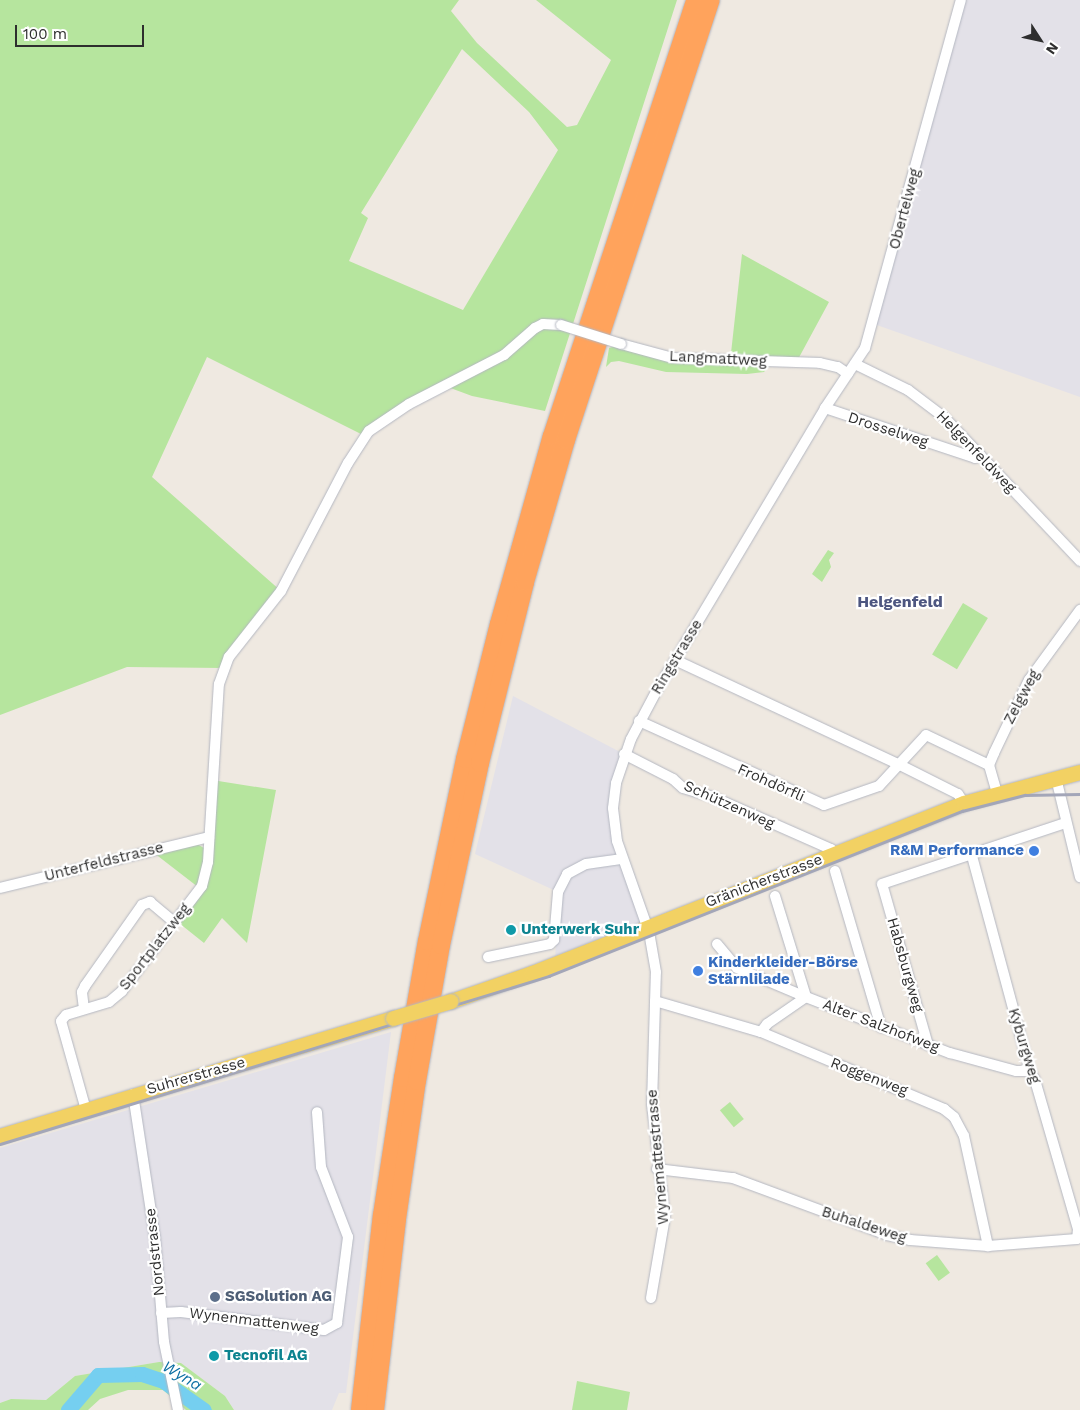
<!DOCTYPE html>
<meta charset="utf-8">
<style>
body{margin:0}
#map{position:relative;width:1080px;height:1410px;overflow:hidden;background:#efe9e1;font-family:"Work Sans",sans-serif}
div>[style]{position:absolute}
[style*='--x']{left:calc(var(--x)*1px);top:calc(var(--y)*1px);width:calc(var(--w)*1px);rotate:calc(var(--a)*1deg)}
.industrial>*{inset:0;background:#e3e1e8}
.green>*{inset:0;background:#b6e59e;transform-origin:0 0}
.river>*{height:15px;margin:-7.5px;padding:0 7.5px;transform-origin:7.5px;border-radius:7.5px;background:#75cff0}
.roads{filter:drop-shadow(0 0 1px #b4b7c1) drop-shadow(0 0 1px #b4b7c1)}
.street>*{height:10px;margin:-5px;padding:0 5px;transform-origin:5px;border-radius:5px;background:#fff}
.primary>*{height:15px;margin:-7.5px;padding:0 7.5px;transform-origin:7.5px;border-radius:7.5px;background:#f2d163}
.highway>*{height:18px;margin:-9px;padding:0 9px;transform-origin:9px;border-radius:9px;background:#ffa35c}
.rail>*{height:2.5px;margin:-1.25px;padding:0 1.25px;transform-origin:1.25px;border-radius:1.25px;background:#a3a6b8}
.bridges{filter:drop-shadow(0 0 1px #b4b7c1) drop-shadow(0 0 1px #b4b7c1)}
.street-bridge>*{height:10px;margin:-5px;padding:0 5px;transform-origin:5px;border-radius:5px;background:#fff}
.primary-bridge>*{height:15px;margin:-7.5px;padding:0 7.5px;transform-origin:7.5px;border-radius:7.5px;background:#f2d163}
.dots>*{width:14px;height:14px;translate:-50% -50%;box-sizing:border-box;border:2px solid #fff;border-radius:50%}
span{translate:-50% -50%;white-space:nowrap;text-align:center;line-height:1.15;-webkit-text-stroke:4.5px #fff;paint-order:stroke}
.street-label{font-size:15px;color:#2e2e2e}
.shop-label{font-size:15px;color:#366cbe;font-weight:700}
.right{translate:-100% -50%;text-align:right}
.left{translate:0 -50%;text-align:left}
.culture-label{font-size:15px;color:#0d838f;font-weight:700}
.service-label{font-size:15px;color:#4e5e75;font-weight:700}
.neighbourhood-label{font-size:16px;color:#4d5680;font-weight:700}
.water-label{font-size:16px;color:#0d6fa3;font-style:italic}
.north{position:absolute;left:1015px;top:15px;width:50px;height:50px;-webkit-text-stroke:4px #fff;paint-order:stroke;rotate:125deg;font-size:14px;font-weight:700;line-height:20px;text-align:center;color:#2e2e2e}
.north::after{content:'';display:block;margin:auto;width:18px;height:22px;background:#2e2e2e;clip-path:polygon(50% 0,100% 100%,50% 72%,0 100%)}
.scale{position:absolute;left:15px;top:25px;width:129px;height:22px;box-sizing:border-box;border:2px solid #2e2e2e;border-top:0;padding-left:6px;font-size:15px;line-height:18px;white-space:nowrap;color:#2e2e2e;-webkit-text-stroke:4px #fff;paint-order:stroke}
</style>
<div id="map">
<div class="industrial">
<i style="clip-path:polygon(961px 0,1080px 0,1080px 397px,874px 324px)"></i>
<i style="clip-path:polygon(513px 696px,624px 754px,613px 821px,647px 925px,555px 964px,558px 892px,475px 854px)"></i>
<i style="clip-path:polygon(391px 1032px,346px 1393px,339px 1393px,332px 1410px,234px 1410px,225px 1396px,181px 1363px,159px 1362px,75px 1376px,46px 1400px,11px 1399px,0 1403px,0 1148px)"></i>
</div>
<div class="green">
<i style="clip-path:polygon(evenodd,0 0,459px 0,451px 11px,477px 43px,567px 127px,577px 125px,611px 60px,536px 0,677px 0,545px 411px,472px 396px,445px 386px,365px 436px,207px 357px,152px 477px,281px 591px,223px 668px,127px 667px,0 715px,0 0,462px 49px,529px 112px,558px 150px,463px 310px,349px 261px,368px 218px,361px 213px,462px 49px)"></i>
<i style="clip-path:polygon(742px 254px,829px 302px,796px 363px,771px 363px,764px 372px,747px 374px,666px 372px,619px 361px,611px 362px,606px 367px,609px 348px,621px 344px,649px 353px,730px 362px)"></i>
<i style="clip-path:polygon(828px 550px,834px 553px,829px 560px,831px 567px,822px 582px,812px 574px)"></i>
<i style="left:963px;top:603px;width:29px;height:60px;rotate:31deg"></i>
<i style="clip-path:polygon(212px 780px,276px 790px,247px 943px,222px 918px,204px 943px,179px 923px,202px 891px)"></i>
<i style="clip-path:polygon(197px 844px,204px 848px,205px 855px,198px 887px,154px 853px)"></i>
<i style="left:730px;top:1102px;width:22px;height:13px;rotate:51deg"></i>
<i style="left:937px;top:1255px;width:22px;height:14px;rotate:54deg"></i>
<i style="clip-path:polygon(159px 1362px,181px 1363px,225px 1396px,234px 1410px,186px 1410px,163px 1390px,128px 1390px,100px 1399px,88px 1410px,0 1410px,0 1403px,11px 1399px,46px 1400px,75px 1376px)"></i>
<i style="clip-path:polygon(577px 1381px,630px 1392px,627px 1410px,572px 1410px)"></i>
</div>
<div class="river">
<i style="--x:68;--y:1410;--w:46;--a:-49.4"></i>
<i style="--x:98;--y:1375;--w:44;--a:-1.3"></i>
<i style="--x:142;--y:1374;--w:22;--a:18"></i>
<i style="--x:163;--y:1381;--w:50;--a:35.3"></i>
</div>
<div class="roads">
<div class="street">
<i style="--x:621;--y:344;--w:54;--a:15.1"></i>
<i style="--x:673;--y:358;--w:147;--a:1.9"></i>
<i style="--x:820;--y:363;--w:18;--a:13"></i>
<i style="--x:838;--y:367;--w:12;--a:35"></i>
<i style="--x:855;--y:364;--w:59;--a:26.1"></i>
<i style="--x:908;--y:390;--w:46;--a:37.1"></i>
<i style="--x:945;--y:418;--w:197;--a:46.6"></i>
<i style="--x:825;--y:408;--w:158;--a:18.4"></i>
<i style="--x:975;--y:458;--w:6;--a:-31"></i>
<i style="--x:675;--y:660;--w:248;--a:25"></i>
<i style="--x:900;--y:765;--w:65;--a:26.6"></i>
<i style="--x:958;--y:794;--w:11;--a:56"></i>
<i style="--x:639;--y:721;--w:203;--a:24.4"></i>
<i style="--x:824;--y:805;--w:58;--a:-19.1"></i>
<i style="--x:879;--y:786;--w:69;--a:-47.3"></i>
<i style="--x:926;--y:735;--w:70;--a:25.5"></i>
<i style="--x:624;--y:754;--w:55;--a:27"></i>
<i style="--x:673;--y:779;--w:13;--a:42"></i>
<i style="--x:683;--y:788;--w:31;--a:17"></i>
<i style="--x:713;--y:797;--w:129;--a:23.8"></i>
<i style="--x:831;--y:849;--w:6;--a:59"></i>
<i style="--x:1056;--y:778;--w:102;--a:76.4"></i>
<i style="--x:997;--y:793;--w:29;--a:-106"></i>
<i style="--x:989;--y:765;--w:13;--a:-67"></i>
<i style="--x:994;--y:753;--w:81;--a:-64.4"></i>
<i style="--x:1029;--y:680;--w:87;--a:-53.9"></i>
<i style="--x:835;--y:871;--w:163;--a:73.6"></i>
<i style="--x:0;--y:888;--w:215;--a:-13.7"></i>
<i style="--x:775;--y:896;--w:106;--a:72.9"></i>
<i style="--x:717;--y:944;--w:31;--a:50"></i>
<i style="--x:737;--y:968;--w:75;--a:22.8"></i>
<i style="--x:806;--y:997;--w:155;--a:21.3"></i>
<i style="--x:950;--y:1053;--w:68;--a:15.3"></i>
<i style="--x:1016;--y:1071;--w:14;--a:0"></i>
<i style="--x:488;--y:957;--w:63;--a:-11.8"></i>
<i style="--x:550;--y:944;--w:6;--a:-45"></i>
<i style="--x:554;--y:940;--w:48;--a:-85.2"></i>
<i style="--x:558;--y:892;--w:20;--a:-63"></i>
<i style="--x:567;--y:874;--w:21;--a:-28"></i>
<i style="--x:586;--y:864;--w:35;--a:-8"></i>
<i style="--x:655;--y:1001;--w:110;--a:16.3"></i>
<i style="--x:761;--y:1032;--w:199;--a:22.8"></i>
<i style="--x:944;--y:1109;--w:13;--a:39"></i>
<i style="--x:954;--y:1117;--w:21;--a:62"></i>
<i style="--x:964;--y:1136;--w:113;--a:77.7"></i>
<i style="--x:84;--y:1009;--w:17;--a:-97"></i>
<i style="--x:82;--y:992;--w:7;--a:-63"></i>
<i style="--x:85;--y:986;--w:99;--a:-54.9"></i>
<i style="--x:142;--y:905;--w:9;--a:-21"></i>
<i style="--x:150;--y:902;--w:31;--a:40"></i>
<i style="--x:761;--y:1032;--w:10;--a:-53"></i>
<i style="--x:767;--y:1024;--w:47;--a:-34.7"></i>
<i style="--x:928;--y:1045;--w:167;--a:-105.9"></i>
<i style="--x:882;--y:884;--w:193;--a:-18.4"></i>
<i style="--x:133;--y:1094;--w:145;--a:81.3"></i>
<i style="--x:155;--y:1237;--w:105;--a:85.1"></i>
<i style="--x:164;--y:1342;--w:69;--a:78.4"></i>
<i style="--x:86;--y:1110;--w:92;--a:-105.7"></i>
<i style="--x:61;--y:1021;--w:8;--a:-50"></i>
<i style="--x:66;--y:1015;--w:45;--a:-16.8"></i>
<i style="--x:109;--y:1002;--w:17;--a:-40"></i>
<i style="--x:122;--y:991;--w:132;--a:-52.7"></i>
<i style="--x:202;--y:886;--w:25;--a:-76"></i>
<i style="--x:208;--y:862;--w:178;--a:-86.5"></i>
<i style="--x:219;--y:684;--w:29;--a:-70"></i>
<i style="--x:229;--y:657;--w:84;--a:-51.8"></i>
<i style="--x:281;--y:591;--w:144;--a:-62.4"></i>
<i style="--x:348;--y:463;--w:38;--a:-57"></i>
<i style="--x:369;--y:431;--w:48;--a:-34"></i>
<i style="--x:409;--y:404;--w:107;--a:-27.3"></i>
<i style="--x:504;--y:355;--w:41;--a:-41.1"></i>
<i style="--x:535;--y:328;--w:9;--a:-27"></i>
<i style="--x:543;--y:324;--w:18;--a:3"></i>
<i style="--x:657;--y:1169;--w:77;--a:6.8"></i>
<i style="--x:733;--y:1178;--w:164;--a:20.3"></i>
<i style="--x:887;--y:1235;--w:24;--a:12"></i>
<i style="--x:910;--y:1240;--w:78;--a:4.4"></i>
<i style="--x:988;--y:1246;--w:89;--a:-4.5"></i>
<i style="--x:1077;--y:1239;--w:10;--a:-84"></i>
<i style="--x:1078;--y:1229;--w:155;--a:-106.1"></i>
<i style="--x:1035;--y:1080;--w:10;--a:-119"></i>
<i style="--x:1030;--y:1071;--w:226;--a:-105.1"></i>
<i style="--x:651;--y:1298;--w:82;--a:-80.2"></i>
<i style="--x:665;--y:1217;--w:114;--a:-96.6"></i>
<i style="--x:652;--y:1104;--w:132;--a:-88.3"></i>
<i style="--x:656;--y:972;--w:41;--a:-99.9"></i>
<i style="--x:649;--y:932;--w:96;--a:-109.4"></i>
<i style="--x:617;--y:841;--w:33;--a:-97"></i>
<i style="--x:613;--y:808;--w:25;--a:-83"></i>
<i style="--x:616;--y:783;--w:46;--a:-71.2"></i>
<i style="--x:631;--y:739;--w:53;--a:-62"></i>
<i style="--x:656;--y:692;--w:330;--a:-59.2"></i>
<i style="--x:825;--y:408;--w:72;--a:-56.3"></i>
<i style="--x:865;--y:348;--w:361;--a:-74.6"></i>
<i style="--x:161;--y:1313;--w:20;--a:-3"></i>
<i style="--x:181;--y:1312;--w:144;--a:7.2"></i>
<i style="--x:324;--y:1330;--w:15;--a:-28"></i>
<i style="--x:337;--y:1323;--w:87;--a:-82.7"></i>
<i style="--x:348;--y:1237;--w:75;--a:-111.1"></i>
<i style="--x:321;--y:1167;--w:55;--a:-94.2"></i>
</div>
<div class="primary">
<i style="--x:451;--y:1001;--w:86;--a:-19.1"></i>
<i style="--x:532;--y:973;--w:464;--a:-21.5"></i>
<i style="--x:964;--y:803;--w:120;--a:-15"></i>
<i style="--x:0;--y:1136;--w:410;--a:-16.7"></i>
</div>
<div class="highway">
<i style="--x:360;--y:1410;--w:196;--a:-83.6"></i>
<i style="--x:382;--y:1215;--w:139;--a:-81.3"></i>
<i style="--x:403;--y:1078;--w:139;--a:-80.1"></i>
<i style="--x:427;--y:941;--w:186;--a:-78.2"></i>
<i style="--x:465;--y:759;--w:139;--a:-75.9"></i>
<i style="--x:499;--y:624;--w:195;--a:-74.3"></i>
<i style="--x:552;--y:436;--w:459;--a:-71.8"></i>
<i style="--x:375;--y:1410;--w:192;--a:-83.4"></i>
<i style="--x:397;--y:1219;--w:139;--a:-81.8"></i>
<i style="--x:417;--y:1081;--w:138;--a:-80"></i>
<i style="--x:441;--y:945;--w:186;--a:-77.9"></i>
<i style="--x:480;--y:763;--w:187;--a:-76"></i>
<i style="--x:525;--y:582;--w:148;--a:-73.9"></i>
<i style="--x:566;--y:440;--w:463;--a:-71.8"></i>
</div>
</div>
<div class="rail">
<i style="--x:0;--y:1144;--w:574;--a:-17.01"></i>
<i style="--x:549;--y:976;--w:445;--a:-21.8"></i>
<i style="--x:962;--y:811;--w:65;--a:-14.3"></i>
<i style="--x:1025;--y:795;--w:55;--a:-1"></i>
</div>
<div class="bridges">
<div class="street-bridge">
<i style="--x:561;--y:325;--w:63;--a:17.6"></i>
</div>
<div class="primary-bridge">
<i style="--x:393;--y:1018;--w:60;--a:-16.3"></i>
</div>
</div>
<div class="dots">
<i style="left:1034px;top:851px;background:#3f7fe0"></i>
<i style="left:511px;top:930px;background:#0f9aa8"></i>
<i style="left:698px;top:971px;background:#3f7fe0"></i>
<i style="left:215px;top:1297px;background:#5c6f8a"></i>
<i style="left:214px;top:1356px;background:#0f9aa8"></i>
</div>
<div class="street-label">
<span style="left:905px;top:209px;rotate:-75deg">Obertelweg</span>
<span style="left:718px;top:359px;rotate:3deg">Langmattweg</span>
<span style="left:888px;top:430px;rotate:18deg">Drosselweg</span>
<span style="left:976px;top:452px;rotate:46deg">Helgenfeldweg</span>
<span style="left:677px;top:657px;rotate:-59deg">Ringstrasse</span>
<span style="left:1022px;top:697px;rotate:-62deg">Zelgweg</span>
<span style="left:771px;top:783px;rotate:24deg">Frohdörfli</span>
<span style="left:729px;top:805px;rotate:24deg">Schützenweg</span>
<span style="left:104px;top:862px;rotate:-14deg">Unterfeldstrasse</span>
<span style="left:764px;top:881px;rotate:-21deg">Gränicherstrasse</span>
<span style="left:155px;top:947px;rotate:-52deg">Sportplatzweg</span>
<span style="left:905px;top:965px;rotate:74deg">Habsburgweg</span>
<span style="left:881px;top:1026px;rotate:21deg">Alter Salzhofweg</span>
<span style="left:1024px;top:1046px;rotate:73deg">Kyburgweg</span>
<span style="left:196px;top:1076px;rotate:-16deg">Suhrerstrasse</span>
<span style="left:869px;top:1077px;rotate:21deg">Roggenweg</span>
<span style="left:658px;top:1157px;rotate:-95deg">Wynemattestrasse</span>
<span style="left:864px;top:1225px;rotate:18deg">Buhaldeweg</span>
<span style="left:155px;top:1252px;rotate:-96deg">Nordstrasse</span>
<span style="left:254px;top:1321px;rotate:7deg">Wynenmattenweg</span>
</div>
<div class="shop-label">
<span class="right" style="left:1024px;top:851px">R&amp;M Performance</span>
<span class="left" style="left:708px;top:971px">Kinderkleider-Börse<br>Stärnlilade</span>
</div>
<div class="culture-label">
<span class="left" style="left:521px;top:930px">Unterwerk Suhr</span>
<span class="left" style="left:224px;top:1356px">Tecnofil AG</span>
</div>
<div class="service-label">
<span class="left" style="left:225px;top:1297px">SGSolution AG</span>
</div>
<div class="neighbourhood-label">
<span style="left:900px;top:602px">Helgenfeld</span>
</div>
<div class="water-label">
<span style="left:182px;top:1376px;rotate:31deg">Wyna</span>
</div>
<div class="north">N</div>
<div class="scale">100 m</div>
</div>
